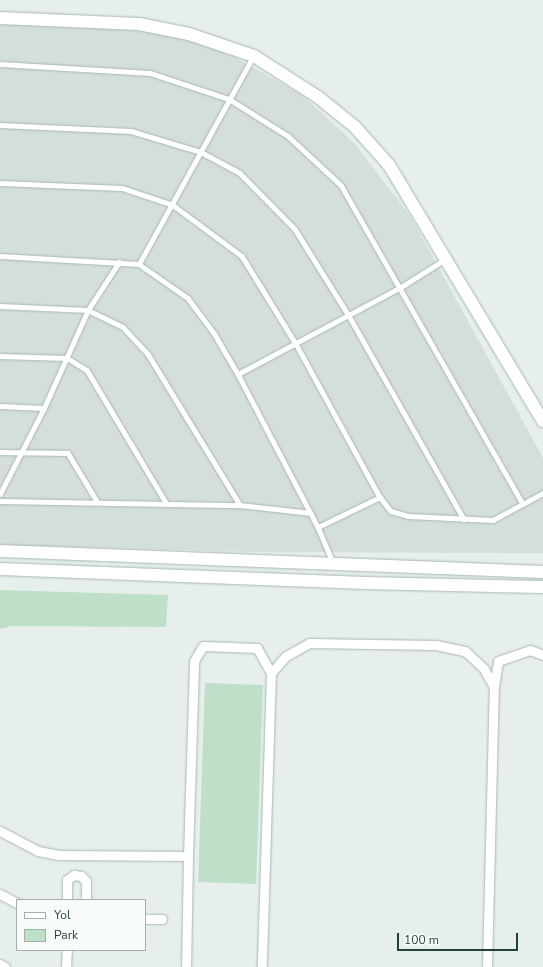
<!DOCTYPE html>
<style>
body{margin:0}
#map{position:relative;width:543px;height:967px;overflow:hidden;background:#e6efeb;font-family:"Nunito Sans",sans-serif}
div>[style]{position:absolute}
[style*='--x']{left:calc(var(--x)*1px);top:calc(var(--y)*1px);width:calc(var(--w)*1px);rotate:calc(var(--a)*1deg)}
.built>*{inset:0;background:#d4dfda}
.green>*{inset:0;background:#bfe0c8;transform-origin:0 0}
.roads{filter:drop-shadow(0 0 1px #a8b8b2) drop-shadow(0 0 1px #a8b8b2)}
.lane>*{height:4.5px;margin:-2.25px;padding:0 2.25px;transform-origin:2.25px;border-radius:2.25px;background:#fff}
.street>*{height:9px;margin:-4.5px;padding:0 4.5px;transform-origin:4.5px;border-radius:4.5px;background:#fff}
.secondary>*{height:12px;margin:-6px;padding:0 6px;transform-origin:6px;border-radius:6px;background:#fff}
span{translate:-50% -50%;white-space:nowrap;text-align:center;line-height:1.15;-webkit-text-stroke:4px #f7fbf9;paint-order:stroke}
.legend{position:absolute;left:16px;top:899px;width:130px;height:52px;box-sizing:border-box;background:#f7fbf9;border:1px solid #a3b1ad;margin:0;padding:5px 7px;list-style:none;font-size:12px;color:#24423a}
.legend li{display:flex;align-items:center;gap:8px;height:20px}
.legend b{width:20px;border:1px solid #a3b1ad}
.scale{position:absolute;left:397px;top:933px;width:121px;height:18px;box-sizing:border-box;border:2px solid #24423a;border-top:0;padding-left:5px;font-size:12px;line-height:14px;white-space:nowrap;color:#24423a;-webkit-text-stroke:3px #f7fbf9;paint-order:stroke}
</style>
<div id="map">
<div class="built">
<i style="clip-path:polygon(0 22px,108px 28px,174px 35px,220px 49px,302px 95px,354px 143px,411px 217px,543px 458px,543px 553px,260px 552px,0 545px)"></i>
</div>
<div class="green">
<i style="clip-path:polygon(0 590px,168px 595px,166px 627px,11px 626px,0 629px)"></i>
<i style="left:205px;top:683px;width:58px;height:199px;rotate:2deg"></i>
</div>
<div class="roads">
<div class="lane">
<i style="--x:0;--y:64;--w:150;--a:3.4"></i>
<i style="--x:150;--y:73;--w:83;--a:18.2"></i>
<i style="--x:229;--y:99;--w:70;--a:32.1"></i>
<i style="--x:288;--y:136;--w:72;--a:42.8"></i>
<i style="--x:341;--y:185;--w:365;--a:60.3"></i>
<i style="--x:0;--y:125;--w:131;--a:2.6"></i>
<i style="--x:131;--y:131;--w:73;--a:16.7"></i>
<i style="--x:201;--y:152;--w:44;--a:28.3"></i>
<i style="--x:240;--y:173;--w:78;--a:45.5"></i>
<i style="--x:295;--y:229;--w:100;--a:58.1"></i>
<i style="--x:348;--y:314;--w:236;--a:60.5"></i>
<i style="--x:0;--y:183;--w:122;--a:2.3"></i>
<i style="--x:122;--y:188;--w:54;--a:18.4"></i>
<i style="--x:173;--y:205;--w:86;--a:36.5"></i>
<i style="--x:242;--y:256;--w:101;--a:58.4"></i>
<i style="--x:295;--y:342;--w:177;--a:61.3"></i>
<i style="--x:0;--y:256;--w:139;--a:3.3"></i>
<i style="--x:139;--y:264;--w:60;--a:34.8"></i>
<i style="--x:188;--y:298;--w:44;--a:53.4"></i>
<i style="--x:214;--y:333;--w:48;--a:59.7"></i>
<i style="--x:238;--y:374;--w:173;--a:62.4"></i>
<i style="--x:318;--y:527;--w:39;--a:67"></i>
<i style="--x:139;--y:264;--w:236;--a:-61.2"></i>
<i style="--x:0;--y:306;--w:88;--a:2.6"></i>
<i style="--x:88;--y:310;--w:39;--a:26"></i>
<i style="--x:123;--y:327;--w:37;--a:47"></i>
<i style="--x:148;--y:354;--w:177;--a:58.6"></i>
<i style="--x:0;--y:356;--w:67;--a:1.7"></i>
<i style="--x:67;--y:358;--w:23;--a:31"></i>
<i style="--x:87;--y:370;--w:156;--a:59.2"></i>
<i style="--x:238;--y:374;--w:185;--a:-28.1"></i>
<i style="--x:401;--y:287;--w:51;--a:-32.1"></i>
<i style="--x:0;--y:406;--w:44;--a:2.6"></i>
<i style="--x:0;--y:452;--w:68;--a:0.8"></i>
<i style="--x:68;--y:453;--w:56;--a:58.9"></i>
<i style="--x:0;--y:494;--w:97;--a:-62.9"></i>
<i style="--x:44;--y:408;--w:107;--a:-65.8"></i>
<i style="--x:88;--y:310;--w:57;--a:-57.1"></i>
<i style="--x:0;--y:501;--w:240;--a:1"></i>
<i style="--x:240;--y:505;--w:71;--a:6.4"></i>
<i style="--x:318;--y:527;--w:69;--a:-25.8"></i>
<i style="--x:380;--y:497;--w:18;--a:52"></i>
<i style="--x:391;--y:511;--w:18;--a:16"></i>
<i style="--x:408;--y:516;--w:85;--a:2.7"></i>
<i style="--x:493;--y:520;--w:57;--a:-28.4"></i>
</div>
<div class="street">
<i style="--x:271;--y:673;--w:23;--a:-49"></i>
<i style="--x:286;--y:656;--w:26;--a:-29"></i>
<i style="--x:309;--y:643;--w:127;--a:0.9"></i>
<i style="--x:436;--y:645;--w:30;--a:12"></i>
<i style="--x:465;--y:651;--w:26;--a:43"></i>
<i style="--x:484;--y:669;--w:21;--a:61"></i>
<i style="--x:0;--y:831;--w:43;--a:27.8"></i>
<i style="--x:38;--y:851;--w:21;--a:11"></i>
<i style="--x:59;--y:855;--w:129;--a:0.4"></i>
<i style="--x:188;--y:856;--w:111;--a:91"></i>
<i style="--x:188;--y:856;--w:195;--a:-88.2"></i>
<i style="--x:194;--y:661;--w:17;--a:-59"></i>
<i style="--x:203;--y:646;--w:54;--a:2.1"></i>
<i style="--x:257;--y:648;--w:29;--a:61"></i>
<i style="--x:271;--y:673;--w:294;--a:91.8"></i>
<i style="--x:0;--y:894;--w:19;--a:28"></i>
<i style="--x:67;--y:900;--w:20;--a:-90"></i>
<i style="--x:67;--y:880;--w:9;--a:-36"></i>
<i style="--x:74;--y:875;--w:7;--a:8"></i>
<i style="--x:81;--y:876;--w:7;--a:45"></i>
<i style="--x:86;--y:881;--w:19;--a:90"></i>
<i style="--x:145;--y:919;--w:17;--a:0"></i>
<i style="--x:0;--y:964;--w:6;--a:31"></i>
<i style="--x:66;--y:967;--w:17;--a:-87"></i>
<i style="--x:487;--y:967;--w:280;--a:-88.6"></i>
<i style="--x:494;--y:687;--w:26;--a:-81"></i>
<i style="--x:498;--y:661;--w:34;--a:-19"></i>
<i style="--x:530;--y:650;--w:14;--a:21"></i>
</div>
<div class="secondary">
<i style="--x:0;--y:18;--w:139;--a:2.5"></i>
<i style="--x:139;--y:24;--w:51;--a:11.3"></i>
<i style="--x:189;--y:34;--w:69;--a:18.7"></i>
<i style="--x:254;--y:56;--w:76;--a:32.6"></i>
<i style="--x:318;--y:97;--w:48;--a:39"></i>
<i style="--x:355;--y:127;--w:51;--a:48.2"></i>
<i style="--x:389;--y:165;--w:299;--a:59"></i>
<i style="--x:0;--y:551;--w:543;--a:2.21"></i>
<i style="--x:0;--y:569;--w:365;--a:2.2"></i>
<i style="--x:365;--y:583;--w:178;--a:1.3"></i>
</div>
</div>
<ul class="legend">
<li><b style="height:5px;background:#fff"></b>Yol</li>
<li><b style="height:11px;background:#bfe0c8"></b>Park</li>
</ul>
<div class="scale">100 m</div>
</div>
